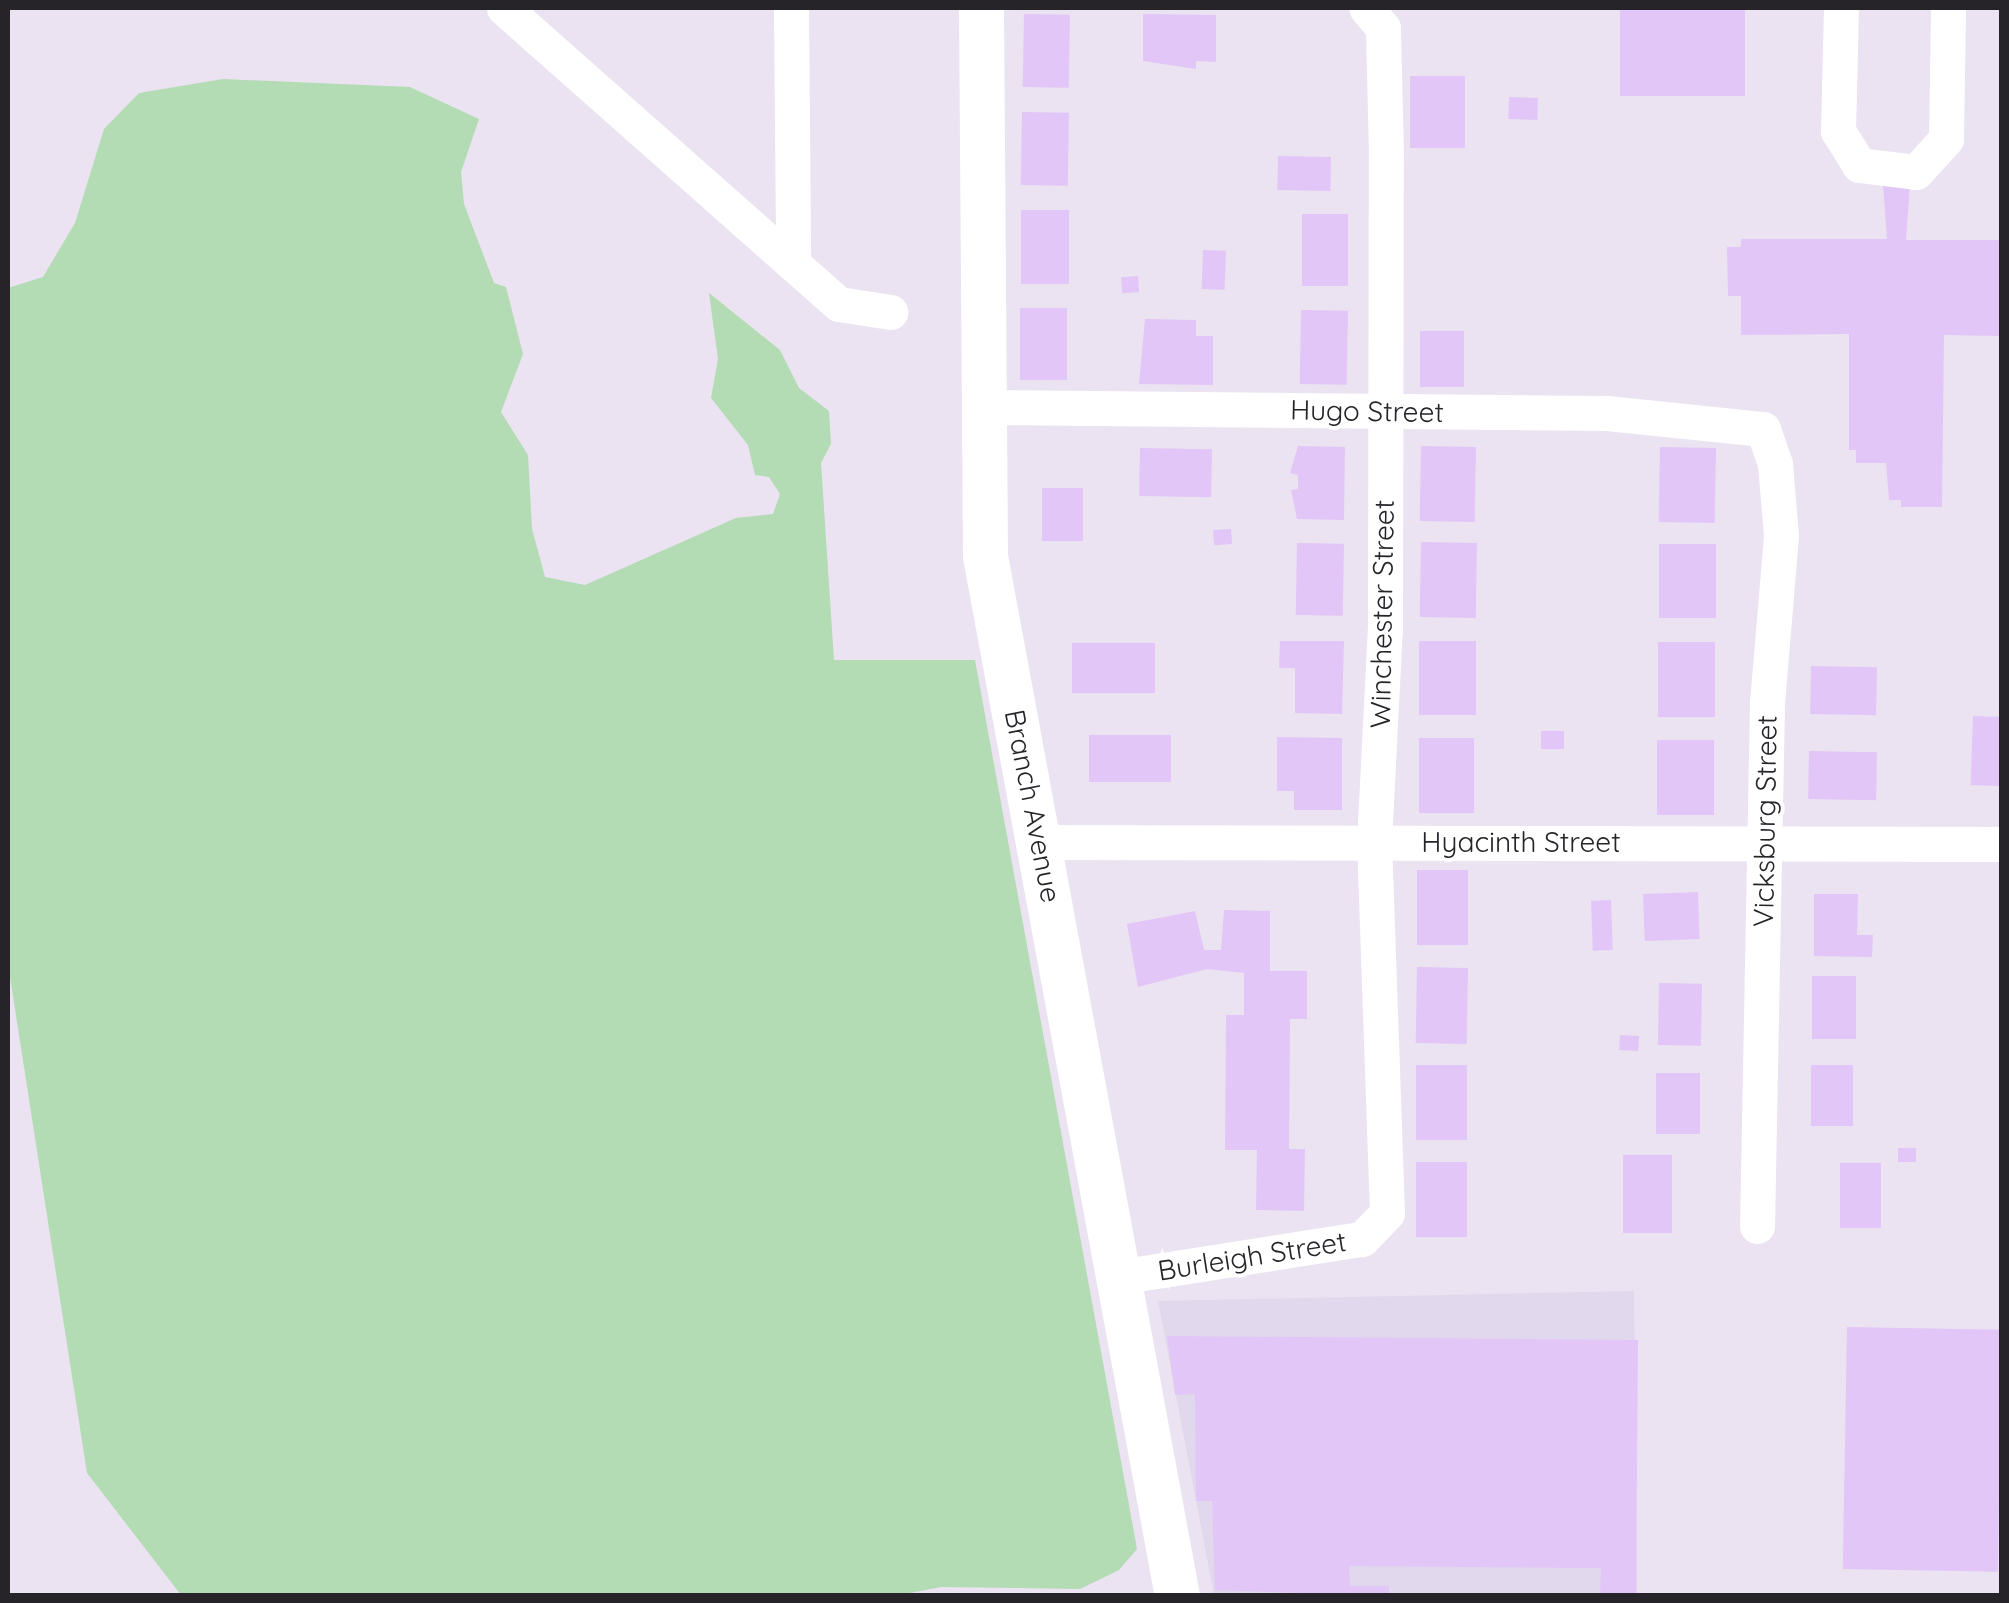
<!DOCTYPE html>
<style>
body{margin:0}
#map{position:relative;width:2009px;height:1603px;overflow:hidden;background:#ebe3f1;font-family:Quicksand,sans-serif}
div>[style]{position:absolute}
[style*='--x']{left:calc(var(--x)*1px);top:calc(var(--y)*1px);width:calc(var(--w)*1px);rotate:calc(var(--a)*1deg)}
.education>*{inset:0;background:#e1d8ed}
.green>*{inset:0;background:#b3dbb4}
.building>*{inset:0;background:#e2c6f7;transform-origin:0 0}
.minor>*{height:35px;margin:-17.5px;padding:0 17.5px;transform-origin:17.5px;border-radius:17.5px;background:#fff}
.major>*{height:45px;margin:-22.5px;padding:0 22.5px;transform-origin:22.5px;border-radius:22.5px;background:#fff}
span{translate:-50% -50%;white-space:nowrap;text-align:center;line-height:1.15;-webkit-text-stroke:8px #fff;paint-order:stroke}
.street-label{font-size:28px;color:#262329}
.frame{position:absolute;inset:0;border:10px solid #262329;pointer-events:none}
</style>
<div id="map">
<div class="education">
<i style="clip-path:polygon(1634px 1291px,1637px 1595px,1214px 1595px,1158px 1301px)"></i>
</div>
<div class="green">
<i style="clip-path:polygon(223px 79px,410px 87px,479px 119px,461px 172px,464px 204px,494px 283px,506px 287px,523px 354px,501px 412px,528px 455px,532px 529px,545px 577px,585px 585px,736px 518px,773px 514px,780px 494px,769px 477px,755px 475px,748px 445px,711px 398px,718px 359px,709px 293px,780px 350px,799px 388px,829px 411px,831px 444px,821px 463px,834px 660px,975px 660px,1137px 1549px,1119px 1570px,1080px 1589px,941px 1587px,894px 1596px,181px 1595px,87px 1473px,8px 964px,8px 288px,43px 277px,75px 223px,104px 129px,139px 93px)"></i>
</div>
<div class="building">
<i style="left:1620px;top:8px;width:125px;height:88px"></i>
<i style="left:1024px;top:14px;width:46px;height:73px;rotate:1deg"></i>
<i style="clip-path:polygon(1143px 14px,1216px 15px,1216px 62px,1196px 61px,1196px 69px,1143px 61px)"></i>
<i style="left:1410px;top:76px;width:55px;height:72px"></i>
<i style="left:1509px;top:97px;width:29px;height:22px;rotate:2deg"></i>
<i style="left:1022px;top:112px;width:47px;height:73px;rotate:1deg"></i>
<i style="left:1278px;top:156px;width:53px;height:34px;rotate:1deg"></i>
<i style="clip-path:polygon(1910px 184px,1906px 240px,2002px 240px,2002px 336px,1944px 335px,1942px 507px,1901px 507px,1901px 500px,1889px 500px,1886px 463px,1856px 463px,1856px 450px,1849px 450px,1849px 334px,1741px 335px,1741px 296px,1728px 296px,1727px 247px,1741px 247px,1741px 239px,1887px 239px,1883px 185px)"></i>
<i style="left:1021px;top:210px;width:48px;height:74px"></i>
<i style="left:1302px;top:214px;width:46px;height:72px"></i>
<i style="left:1203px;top:250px;width:23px;height:39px;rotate:2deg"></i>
<i style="left:1138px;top:276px;width:16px;height:17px;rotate:86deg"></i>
<i style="left:1020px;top:308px;width:47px;height:72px"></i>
<i style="left:1301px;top:310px;width:47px;height:74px;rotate:1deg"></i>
<i style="clip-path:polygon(1145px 319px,1196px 320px,1196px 336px,1213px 336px,1213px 385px,1139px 384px)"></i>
<i style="left:1420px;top:331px;width:44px;height:56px"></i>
<i style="clip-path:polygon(1298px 446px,1345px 447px,1344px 520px,1297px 519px,1291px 490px,1298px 489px,1298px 475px,1290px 473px)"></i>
<i style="left:1421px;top:446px;width:55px;height:75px;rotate:1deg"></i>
<i style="left:1660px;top:447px;width:56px;height:75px;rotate:1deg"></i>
<i style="left:1140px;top:448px;width:72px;height:48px;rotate:1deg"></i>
<i style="left:1042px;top:488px;width:41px;height:53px"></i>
<i style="left:1231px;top:529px;width:15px;height:18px;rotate:86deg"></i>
<i style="left:1421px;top:542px;width:56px;height:75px;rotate:1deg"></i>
<i style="left:1297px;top:543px;width:47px;height:72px;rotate:1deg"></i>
<i style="left:1716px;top:544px;width:74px;height:57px;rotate:90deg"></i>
<i style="clip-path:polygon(1280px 641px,1344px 641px,1342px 714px,1295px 713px,1295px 668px,1279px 668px)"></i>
<i style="left:1419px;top:641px;width:57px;height:74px"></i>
<i style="left:1658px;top:642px;width:57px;height:75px"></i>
<i style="left:1155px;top:643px;width:50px;height:83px;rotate:90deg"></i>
<i style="left:1811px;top:666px;width:66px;height:48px;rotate:1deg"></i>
<i style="left:1973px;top:716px;width:29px;height:69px;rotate:2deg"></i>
<i style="left:1541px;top:731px;width:23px;height:18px"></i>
<i style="left:1089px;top:735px;width:82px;height:47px"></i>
<i style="clip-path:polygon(1277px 737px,1342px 738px,1342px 810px,1294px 810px,1294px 791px,1277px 791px)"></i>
<i style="left:1419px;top:738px;width:55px;height:75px"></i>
<i style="left:1657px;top:740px;width:57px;height:75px"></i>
<i style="left:1809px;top:751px;width:68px;height:48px;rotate:1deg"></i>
<i style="left:1417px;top:870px;width:51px;height:75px"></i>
<i style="left:1698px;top:892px;width:47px;height:55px;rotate:88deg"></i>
<i style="clip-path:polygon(1814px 894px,1858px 894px,1857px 935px,1873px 935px,1872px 957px,1814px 956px)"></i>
<i style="left:1611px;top:900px;width:50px;height:20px;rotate:88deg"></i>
<i style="clip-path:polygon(1224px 910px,1270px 911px,1270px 971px,1307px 971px,1307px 1019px,1290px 1019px,1289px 1149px,1305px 1149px,1304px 1211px,1256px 1210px,1257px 1150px,1225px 1150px,1226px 1015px,1244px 1015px,1244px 973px,1207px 969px,1138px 987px,1127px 924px,1195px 911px,1204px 950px,1221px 950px)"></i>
<i style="left:1417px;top:967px;width:51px;height:76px;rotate:1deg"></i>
<i style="left:1812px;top:976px;width:44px;height:63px"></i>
<i style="left:1659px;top:983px;width:43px;height:62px;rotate:1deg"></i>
<i style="left:1620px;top:1035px;width:19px;height:15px;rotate:3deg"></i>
<i style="left:1416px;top:1065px;width:51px;height:75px"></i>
<i style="left:1811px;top:1065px;width:42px;height:61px"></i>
<i style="left:1656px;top:1073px;width:44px;height:61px"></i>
<i style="left:1898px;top:1148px;width:18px;height:14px"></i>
<i style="left:1672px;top:1155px;width:78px;height:49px;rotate:90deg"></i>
<i style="left:1416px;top:1162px;width:51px;height:75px"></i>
<i style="left:1840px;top:1163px;width:41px;height:65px"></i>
<i style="left:1847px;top:1327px;width:155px;height:242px;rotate:1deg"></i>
<i style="clip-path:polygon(1167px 1336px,1638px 1340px,1636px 1596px,1600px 1596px,1601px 1568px,1349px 1566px,1350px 1586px,1389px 1586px,1389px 1596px,1215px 1590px,1212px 1501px,1196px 1501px,1195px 1394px,1175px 1395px)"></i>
</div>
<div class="minor">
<i style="--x:504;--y:8;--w:447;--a:41.5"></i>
<i style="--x:839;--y:304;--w:52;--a:8.9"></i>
<i style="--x:791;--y:8;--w:254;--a:89.5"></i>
<i style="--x:1841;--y:8;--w:123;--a:91.4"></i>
<i style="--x:1838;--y:131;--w:40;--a:58"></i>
<i style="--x:1859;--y:165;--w:57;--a:7"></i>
<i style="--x:1916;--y:172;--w:45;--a:-47.7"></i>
<i style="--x:1946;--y:139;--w:131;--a:-89.1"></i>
<i style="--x:980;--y:407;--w:627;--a:0.55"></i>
<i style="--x:1607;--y:413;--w:157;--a:5.9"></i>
<i style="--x:1763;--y:429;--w:37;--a:71"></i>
<i style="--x:1775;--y:464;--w:72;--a:85.2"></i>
<i style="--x:1781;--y:536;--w:167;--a:94.8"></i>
<i style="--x:1767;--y:702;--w:524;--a:91.09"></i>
<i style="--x:1041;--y:842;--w:961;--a:0.12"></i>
<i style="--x:1118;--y:1277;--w:247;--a:-8.9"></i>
<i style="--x:1362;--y:1239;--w:36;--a:-46"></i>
<i style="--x:1387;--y:1213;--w:370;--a:-92"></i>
<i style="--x:1374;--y:843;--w:214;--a:-87.1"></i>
<i style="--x:1385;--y:629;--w:475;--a:-89.9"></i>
<i style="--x:1386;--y:154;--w:126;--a:-91.4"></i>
<i style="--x:1383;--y:28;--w:26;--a:-130"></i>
</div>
<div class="major">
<i style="--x:981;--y:8;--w:548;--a:89.58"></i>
<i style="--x:985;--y:556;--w:1058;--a:79.54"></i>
</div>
<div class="street-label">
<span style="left:1367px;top:411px;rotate:1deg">Hugo Street</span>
<span style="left:1382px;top:614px;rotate:-89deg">Winchester Street</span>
<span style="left:1033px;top:806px;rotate:79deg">Branch Avenue</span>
<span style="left:1765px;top:821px;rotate:-89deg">Vicksburg Street</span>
<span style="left:1521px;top:842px">Hyacinth Street</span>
<span style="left:1252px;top:1256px;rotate:-9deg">Burleigh Street</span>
</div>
<div class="frame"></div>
</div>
